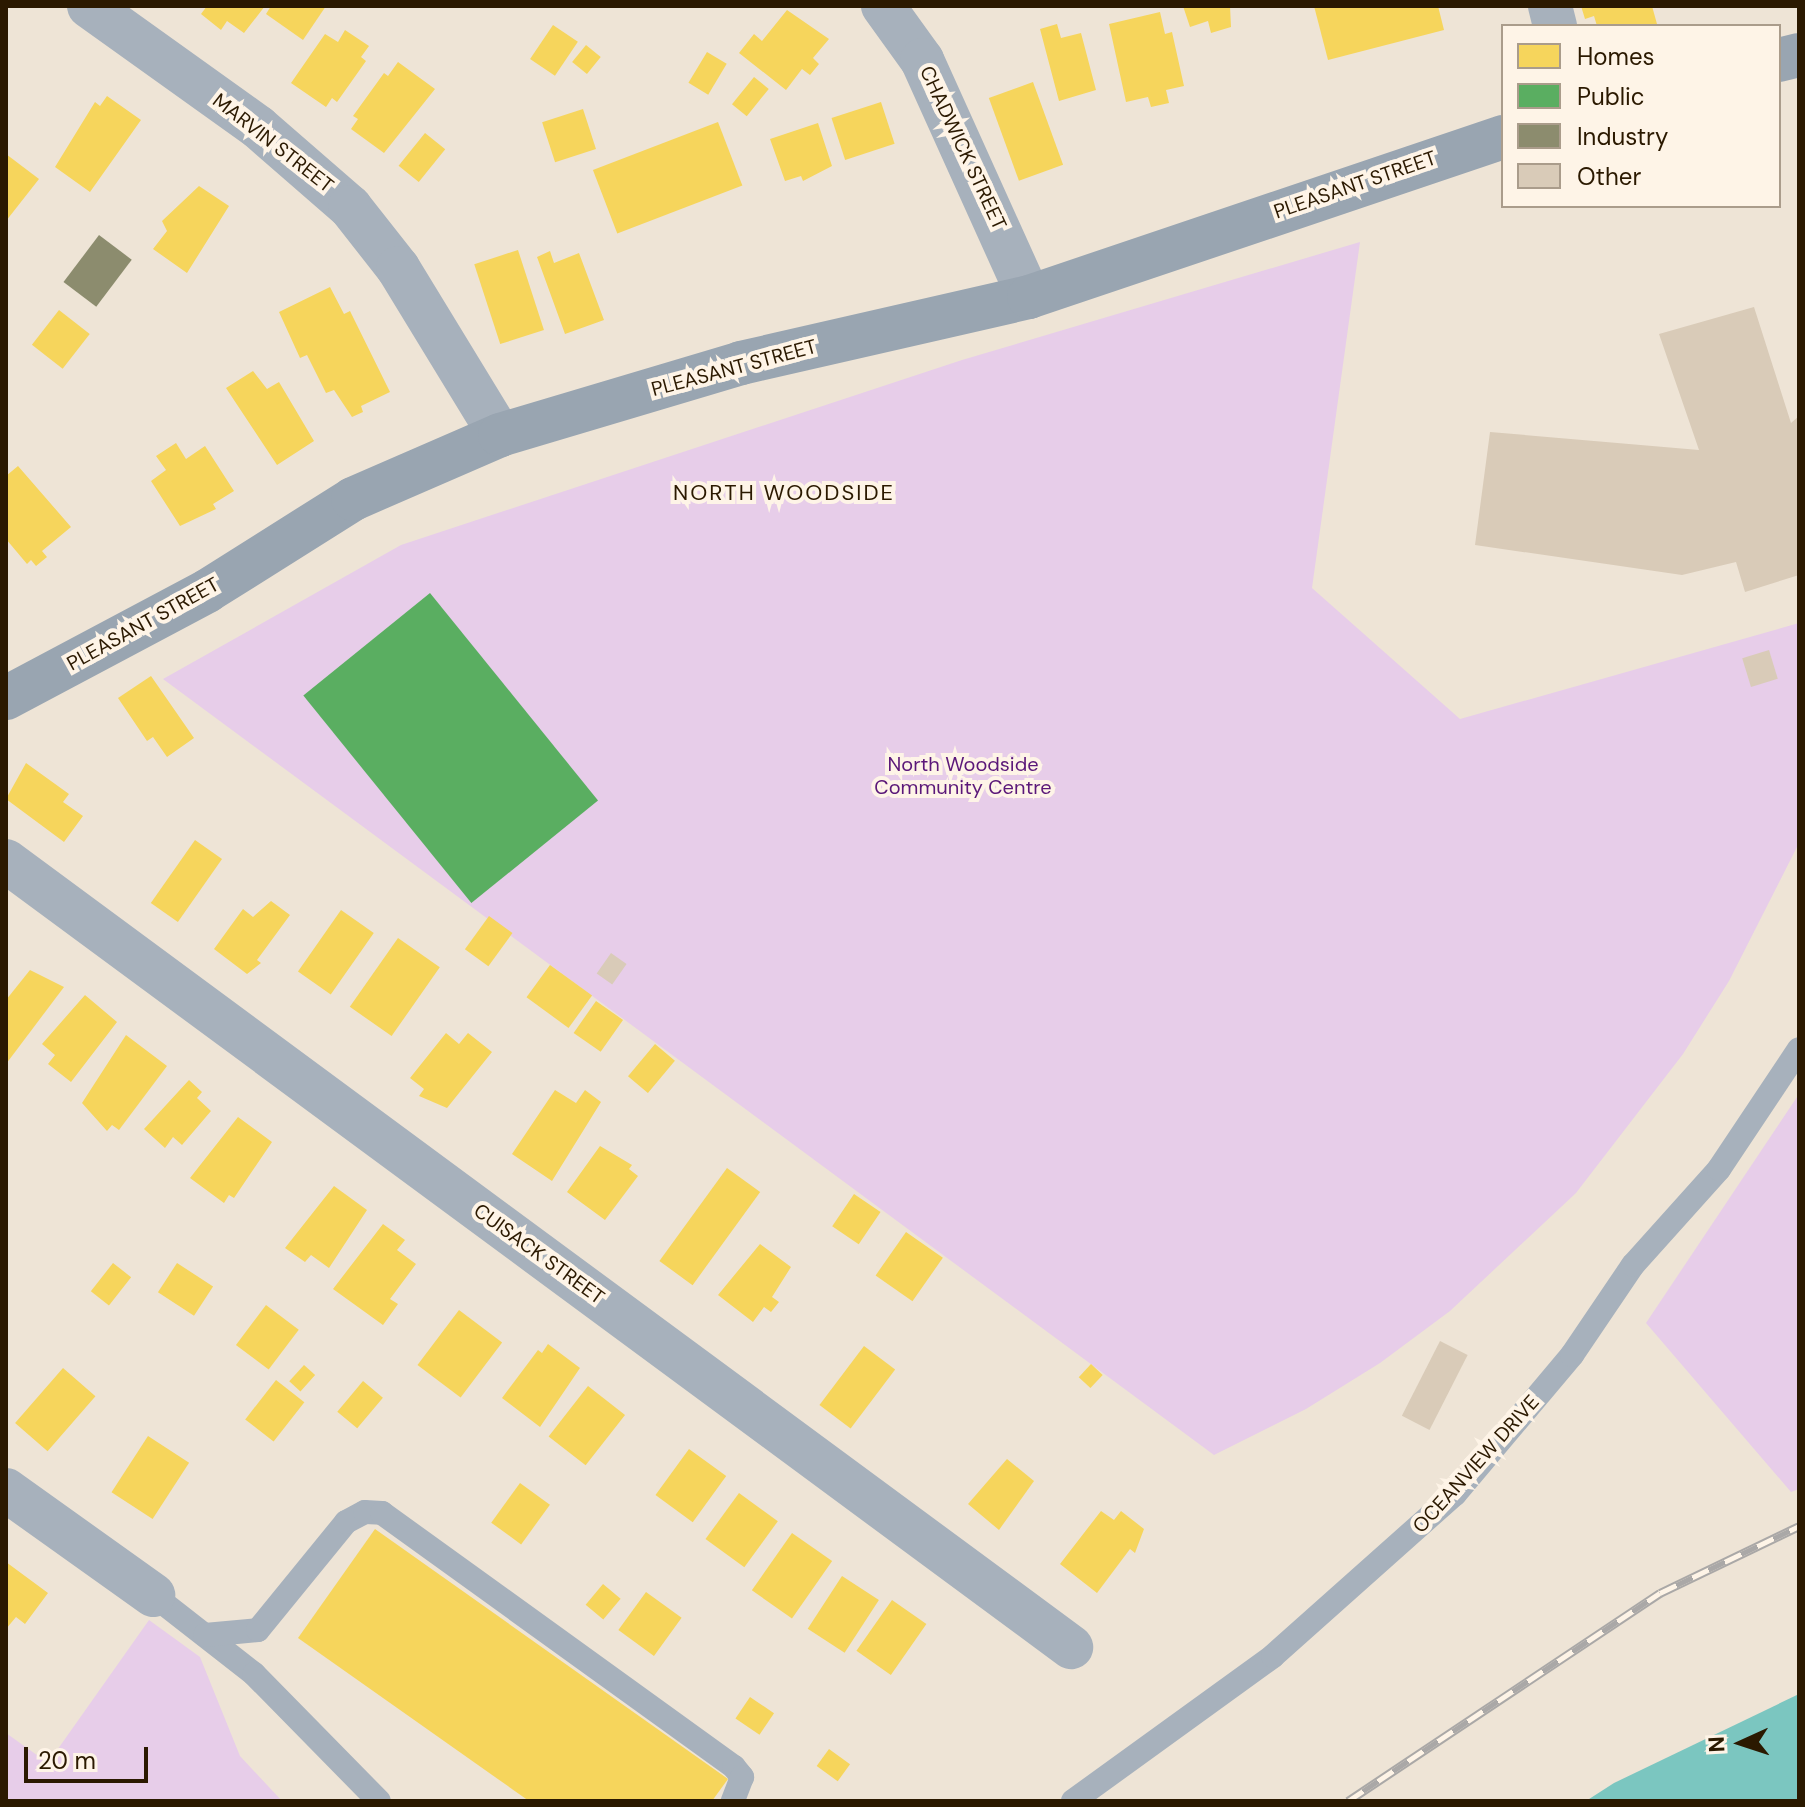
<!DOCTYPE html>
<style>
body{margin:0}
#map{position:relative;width:1805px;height:1807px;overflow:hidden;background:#eee4d6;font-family:"DM Sans",sans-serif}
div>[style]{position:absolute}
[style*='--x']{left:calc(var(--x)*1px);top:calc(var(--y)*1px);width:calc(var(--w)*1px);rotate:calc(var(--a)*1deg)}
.green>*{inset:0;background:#e7cde9}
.water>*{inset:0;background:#7bc6c0}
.homes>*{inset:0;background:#f6d55c;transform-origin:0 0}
.public>*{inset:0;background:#5aae61;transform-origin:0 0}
.industry>*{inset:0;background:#8c8c6e;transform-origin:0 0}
.building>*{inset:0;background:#d9cbb8;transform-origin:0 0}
.service>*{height:24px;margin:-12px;padding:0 12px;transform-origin:12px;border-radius:12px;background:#a7b1bc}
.minor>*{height:44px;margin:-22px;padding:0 22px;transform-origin:22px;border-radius:22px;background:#a7b1bc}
.secondary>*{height:44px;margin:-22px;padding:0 22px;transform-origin:22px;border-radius:22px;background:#99a5b1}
.rail>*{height:9px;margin-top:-4.5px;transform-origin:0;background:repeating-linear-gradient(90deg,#fef4e7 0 18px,#aaa8a7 0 36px);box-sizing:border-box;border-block:2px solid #aaa8a7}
span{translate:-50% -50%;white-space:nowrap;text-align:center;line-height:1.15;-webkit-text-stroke:8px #fef4e7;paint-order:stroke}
.street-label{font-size:20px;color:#2b1900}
.park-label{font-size:20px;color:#5b1879}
.neighbourhood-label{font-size:22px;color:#2b1900;letter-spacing:2px}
.frame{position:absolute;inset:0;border:8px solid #2b1900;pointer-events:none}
.legend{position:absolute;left:1501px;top:24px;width:280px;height:184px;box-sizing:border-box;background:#fef4e7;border:2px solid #aa9c8b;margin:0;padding:10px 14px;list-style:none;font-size:24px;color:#2b1900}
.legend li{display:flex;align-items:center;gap:16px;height:40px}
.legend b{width:40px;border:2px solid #aa9c8b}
.north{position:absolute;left:1701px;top:1703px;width:80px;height:80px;-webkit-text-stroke:6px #fef4e7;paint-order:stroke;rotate:267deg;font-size:22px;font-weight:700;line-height:32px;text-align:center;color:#2b1900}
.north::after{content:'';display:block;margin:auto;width:28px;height:36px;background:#2b1900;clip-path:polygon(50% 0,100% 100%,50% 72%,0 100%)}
.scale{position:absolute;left:24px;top:1747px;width:124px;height:36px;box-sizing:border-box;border:4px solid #2b1900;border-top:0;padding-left:10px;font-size:24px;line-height:28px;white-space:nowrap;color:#2b1900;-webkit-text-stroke:6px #fef4e7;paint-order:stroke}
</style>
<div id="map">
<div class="green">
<i style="clip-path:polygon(1360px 242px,1312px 588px,1460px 719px,1799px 623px,1799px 843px,1729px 981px,1683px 1054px,1576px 1193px,1450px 1311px,1380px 1363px,1306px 1409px,1214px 1455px,163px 679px,401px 545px,962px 360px)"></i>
<i style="clip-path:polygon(1799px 1094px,1799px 1489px,1791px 1492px,1646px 1323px)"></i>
<i style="clip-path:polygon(149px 1620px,200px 1657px,240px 1756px,282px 1801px,6px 1801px,6px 1733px,48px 1763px)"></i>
</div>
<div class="water">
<i style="clip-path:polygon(1799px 1694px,1799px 1801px,1586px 1801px,1614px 1783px)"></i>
</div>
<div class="homes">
<i style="clip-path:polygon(207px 6px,265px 6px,244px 33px,227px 21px,221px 30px,201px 14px)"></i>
<i style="clip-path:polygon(271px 6px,326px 6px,303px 40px,266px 14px)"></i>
<i style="clip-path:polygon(1183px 6px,1230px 6px,1231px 27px,1211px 33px,1208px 21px,1190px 27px)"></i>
<i style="clip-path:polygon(1314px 6px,1438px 6px,1444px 30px,1328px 60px)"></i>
<i style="clip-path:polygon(1581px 6px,1652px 6px,1657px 24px,1597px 26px,1594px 16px,1585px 19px)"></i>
<i style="clip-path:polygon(787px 10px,829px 39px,813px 58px,819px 64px,810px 75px,802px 69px,786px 90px,739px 53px,754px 34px,762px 41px)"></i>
<i style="clip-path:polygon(1160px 12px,1165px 34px,1172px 32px,1184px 86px,1166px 90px,1169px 103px,1151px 107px,1148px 97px,1126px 102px,1109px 24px)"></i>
<i style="clip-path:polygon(1057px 24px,1061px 38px,1081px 33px,1096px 90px,1059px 101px,1040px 29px)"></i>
<i style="left:553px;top:25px;width:30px;height:41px;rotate:34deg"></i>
<i style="clip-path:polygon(345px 30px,369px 46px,361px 57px,366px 61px,337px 102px,332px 98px,326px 107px,291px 83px,325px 34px,338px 42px)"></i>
<i style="left:586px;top:45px;width:19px;height:22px;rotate:39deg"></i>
<i style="left:707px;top:52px;width:23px;height:36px;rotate:31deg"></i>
<i style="clip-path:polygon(398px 62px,435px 89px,384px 153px,351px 129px,358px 119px,353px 116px,384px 73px,388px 76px)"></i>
<i style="left:754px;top:77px;width:19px;height:35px;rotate:39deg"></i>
<i style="left:1033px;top:82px;width:88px;height:47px;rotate:70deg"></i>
<i style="clip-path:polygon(107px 96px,141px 120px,90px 192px,55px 167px,95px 102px,100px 106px)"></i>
<i style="left:881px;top:102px;width:44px;height:52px;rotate:72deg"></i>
<i style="left:583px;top:109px;width:42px;height:43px;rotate:72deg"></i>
<i style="left:718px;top:122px;width:68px;height:134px;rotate:69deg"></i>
<i style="clip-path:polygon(818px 123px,832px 166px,803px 181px,801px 176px,785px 181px,770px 139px)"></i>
<i style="left:425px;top:133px;width:26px;height:42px;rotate:39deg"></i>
<i style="clip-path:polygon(6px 154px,39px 179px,6px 221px)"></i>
<i style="clip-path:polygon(199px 186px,229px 206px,187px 273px,153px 249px,167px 231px,162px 221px)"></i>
<i style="left:518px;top:250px;width:84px;height:46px;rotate:72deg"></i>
<i style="clip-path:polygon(550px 251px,554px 263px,579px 253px,604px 320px,565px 334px,537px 257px)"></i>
<i style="clip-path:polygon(330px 287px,344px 314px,350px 311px,390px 392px,361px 406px,363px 412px,352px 417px,334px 390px,326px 393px,307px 355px,300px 358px,279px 312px)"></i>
<i style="left:59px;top:310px;width:39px;height:44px;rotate:38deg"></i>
<i style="clip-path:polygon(253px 371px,267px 389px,279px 382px,314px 441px,277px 465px,226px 388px)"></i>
<i style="clip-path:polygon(176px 443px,186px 459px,205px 446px,234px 491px,213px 504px,216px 509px,180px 526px,151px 481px,166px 470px,156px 456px)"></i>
<i style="clip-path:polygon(18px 466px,71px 527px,42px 551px,47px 557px,36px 566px,31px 560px,27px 564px,6px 539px,6px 476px)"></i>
<i style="clip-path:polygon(151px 676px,194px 738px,167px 757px,153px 737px,147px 741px,118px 698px)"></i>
<i style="clip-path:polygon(26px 763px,69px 794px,63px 802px,83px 816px,64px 842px,6px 799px)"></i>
<i style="left:195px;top:840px;width:33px;height:77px;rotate:35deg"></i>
<i style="clip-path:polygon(271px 901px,290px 915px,257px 960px,261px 963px,247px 974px,214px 949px,243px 909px,253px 917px)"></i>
<i style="left:341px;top:910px;width:40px;height:75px;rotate:35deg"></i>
<i style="left:489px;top:916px;width:29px;height:41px;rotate:36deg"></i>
<i style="left:398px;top:938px;width:51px;height:84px;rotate:35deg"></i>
<i style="left:550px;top:965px;width:52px;height:40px;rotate:36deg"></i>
<i style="clip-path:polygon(30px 970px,64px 987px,6px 1064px,6px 1000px)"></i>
<i style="clip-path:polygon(85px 995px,117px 1022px,71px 1082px,48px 1064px,55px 1055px,42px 1044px)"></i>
<i style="left:596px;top:1001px;width:33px;height:39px;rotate:35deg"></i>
<i style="clip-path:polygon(446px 1033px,459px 1044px,468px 1033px,492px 1052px,447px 1108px,419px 1096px,424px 1089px,410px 1078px)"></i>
<i style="clip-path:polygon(126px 1035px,167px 1066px,119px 1130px,112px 1125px,107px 1131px,82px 1103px)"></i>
<i style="left:655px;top:1044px;width:26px;height:42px;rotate:40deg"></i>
<i style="clip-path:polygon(189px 1080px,202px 1092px,197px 1098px,211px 1111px,182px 1145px,173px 1137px,165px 1148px,144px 1129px)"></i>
<i style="clip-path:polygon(555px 1090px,576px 1103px,585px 1090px,601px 1102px,552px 1181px,512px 1154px)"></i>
<i style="clip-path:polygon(238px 1117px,272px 1142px,234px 1198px,229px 1195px,224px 1203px,190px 1178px)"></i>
<i style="clip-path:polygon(600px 1146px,632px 1165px,629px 1169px,638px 1176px,605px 1220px,567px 1192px)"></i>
<i style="left:727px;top:1168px;width:41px;height:115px;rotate:36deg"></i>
<i style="clip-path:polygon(334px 1186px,367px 1210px,329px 1268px,311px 1255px,305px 1262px,285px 1248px)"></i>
<i style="left:854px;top:1194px;width:32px;height:39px;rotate:34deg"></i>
<i style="clip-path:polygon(383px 1224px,405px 1240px,397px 1250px,416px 1264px,390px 1299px,398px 1304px,383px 1325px,333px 1289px)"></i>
<i style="left:906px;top:1232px;width:45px;height:53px;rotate:35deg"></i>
<i style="clip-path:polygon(760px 1244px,791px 1267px,772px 1297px,779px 1302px,771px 1312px,764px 1307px,753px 1322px,718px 1295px)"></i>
<i style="left:113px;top:1263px;width:23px;height:36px;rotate:38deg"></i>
<i style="left:177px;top:1263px;width:43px;height:35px;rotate:33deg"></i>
<i style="left:266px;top:1305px;width:41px;height:50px;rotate:37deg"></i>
<i style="left:459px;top:1310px;width:54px;height:69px;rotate:37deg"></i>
<i style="clip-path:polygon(548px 1344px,580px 1368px,540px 1427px,502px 1398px,538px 1350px,542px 1353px)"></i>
<i style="left:864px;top:1346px;width:39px;height:74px;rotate:37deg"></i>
<i style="left:1091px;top:1364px;width:16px;height:18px;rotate:43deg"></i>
<i style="left:304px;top:1365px;width:15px;height:22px;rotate:42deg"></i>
<i style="left:63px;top:1368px;width:43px;height:73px;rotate:41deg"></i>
<i style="left:276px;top:1380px;width:36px;height:50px;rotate:38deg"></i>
<i style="left:363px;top:1381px;width:26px;height:40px;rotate:40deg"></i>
<i style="left:588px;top:1386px;width:47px;height:64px;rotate:38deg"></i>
<i style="left:148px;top:1436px;width:49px;height:67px;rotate:33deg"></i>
<i style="left:689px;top:1449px;width:46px;height:57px;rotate:36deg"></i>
<i style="clip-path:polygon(1007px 1459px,1034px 1481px,999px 1530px,968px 1504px)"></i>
<i style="left:520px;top:1483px;width:37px;height:49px;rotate:36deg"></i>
<i style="left:739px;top:1493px;width:48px;height:57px;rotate:36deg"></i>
<i style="clip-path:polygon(1101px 1511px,1114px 1520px,1121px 1511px,1144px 1529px,1135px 1553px,1130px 1549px,1097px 1593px,1060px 1564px)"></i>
<i style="clip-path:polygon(375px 1529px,728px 1779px,712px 1801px,529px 1801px,298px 1638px)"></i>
<i style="left:792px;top:1533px;width:49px;height:70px;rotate:35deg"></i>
<i style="clip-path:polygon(6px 1562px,48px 1593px,25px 1624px,16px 1617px,6px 1629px)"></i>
<i style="left:842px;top:1576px;width:44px;height:63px;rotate:33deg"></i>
<i style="left:603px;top:1584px;width:23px;height:27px;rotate:40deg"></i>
<i style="left:646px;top:1592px;width:44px;height:47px;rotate:36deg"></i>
<i style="left:892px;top:1600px;width:42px;height:62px;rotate:35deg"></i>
<i style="left:750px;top:1697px;width:29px;height:26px;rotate:34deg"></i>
<i style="left:829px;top:1749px;width:26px;height:21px;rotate:36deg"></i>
</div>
<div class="public">
<i style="left:430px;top:593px;width:267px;height:163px;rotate:51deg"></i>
</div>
<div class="industry">
<i style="left:99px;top:235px;width:41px;height:59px;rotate:37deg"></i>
</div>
<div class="building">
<i style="clip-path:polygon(1754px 307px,1791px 423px,1799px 416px,1799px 575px,1745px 592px,1736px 562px,1682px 575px,1475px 545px,1490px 432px,1699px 450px,1659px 334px)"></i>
<i style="left:1769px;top:650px;width:30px;height:28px;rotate:73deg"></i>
<i style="left:611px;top:953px;width:19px;height:25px;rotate:35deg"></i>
<i style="left:1440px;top:1341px;width:31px;height:84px;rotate:27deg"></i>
</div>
<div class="service">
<i style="--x:153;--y:1595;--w:128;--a:38"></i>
<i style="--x:254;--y:1674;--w:178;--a:45.5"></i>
<i style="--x:205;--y:1635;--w:53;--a:-5.4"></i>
<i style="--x:258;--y:1630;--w:139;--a:-50.8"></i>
<i style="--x:346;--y:1522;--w:21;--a:-28"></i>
<i style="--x:365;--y:1512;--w:17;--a:3"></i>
<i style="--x:382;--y:1513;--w:434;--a:35.8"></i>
<i style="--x:734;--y:1767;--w:13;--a:51"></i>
<i style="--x:742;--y:1777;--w:26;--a:111"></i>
<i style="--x:1073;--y:1801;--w:247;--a:-35.9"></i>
<i style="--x:1273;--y:1656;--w:244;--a:-41.7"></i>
<i style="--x:1455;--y:1494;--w:182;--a:-49.9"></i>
<i style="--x:1572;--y:1355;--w:109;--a:-55.9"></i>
<i style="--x:1633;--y:1265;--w:129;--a:-48.1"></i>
<i style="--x:1719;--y:1169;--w:144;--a:-56.3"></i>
</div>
<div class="minor">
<i style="--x:89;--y:6;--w:208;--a:35.6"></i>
<i style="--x:258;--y:127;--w:122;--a:41"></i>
<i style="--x:350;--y:207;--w:78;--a:51.8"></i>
<i style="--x:398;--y:268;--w:196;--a:58.6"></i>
<i style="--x:883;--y:6;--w:67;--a:54.2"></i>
<i style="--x:922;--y:60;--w:260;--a:65.7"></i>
<i style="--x:1550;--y:6;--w:21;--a:76"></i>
<i style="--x:6;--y:861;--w:1324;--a:36.43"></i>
<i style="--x:6;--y:1490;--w:181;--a:35.5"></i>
</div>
<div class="secondary">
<i style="--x:1779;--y:60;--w:21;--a:-14"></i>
<i style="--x:6;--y:698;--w:228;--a:-28"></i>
<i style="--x:207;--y:591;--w:173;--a:-32.2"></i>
<i style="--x:353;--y:499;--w:160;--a:-23.5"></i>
<i style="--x:500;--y:435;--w:252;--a:-16.6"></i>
<i style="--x:741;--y:363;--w:295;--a:-12.9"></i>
<i style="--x:1029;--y:297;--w:500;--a:-18.65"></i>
</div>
<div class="rail">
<i style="--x:1348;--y:1801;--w:375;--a:-33.7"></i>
<i style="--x:1660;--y:1593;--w:154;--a:-25.7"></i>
</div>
<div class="street-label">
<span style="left:273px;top:143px;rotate:38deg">MARVIN STREET</span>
<span style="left:963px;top:148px;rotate:65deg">CHADWICK STREET</span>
<span style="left:1355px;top:185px;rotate:-19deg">PLEASANT STREET</span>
<span style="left:734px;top:368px;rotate:-15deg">PLEASANT STREET</span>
<span style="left:143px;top:624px;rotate:-29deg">PLEASANT STREET</span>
<span style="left:539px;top:1254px;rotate:36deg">CUISACK STREET</span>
<span style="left:1476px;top:1464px;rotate:-48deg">OCEANVIEW DRIVE</span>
</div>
<div class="park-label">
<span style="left:963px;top:776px">North Woodside<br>Community Centre</span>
</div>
<div class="neighbourhood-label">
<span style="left:784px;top:493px">NORTH WOODSIDE</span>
</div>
<div class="frame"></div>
<ul class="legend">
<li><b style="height:22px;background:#f6d55c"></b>Homes</li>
<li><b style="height:22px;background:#5aae61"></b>Public</li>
<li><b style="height:22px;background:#8c8c6e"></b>Industry</li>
<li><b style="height:22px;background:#d9cbb8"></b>Other</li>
</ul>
<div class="north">N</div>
<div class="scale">20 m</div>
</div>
